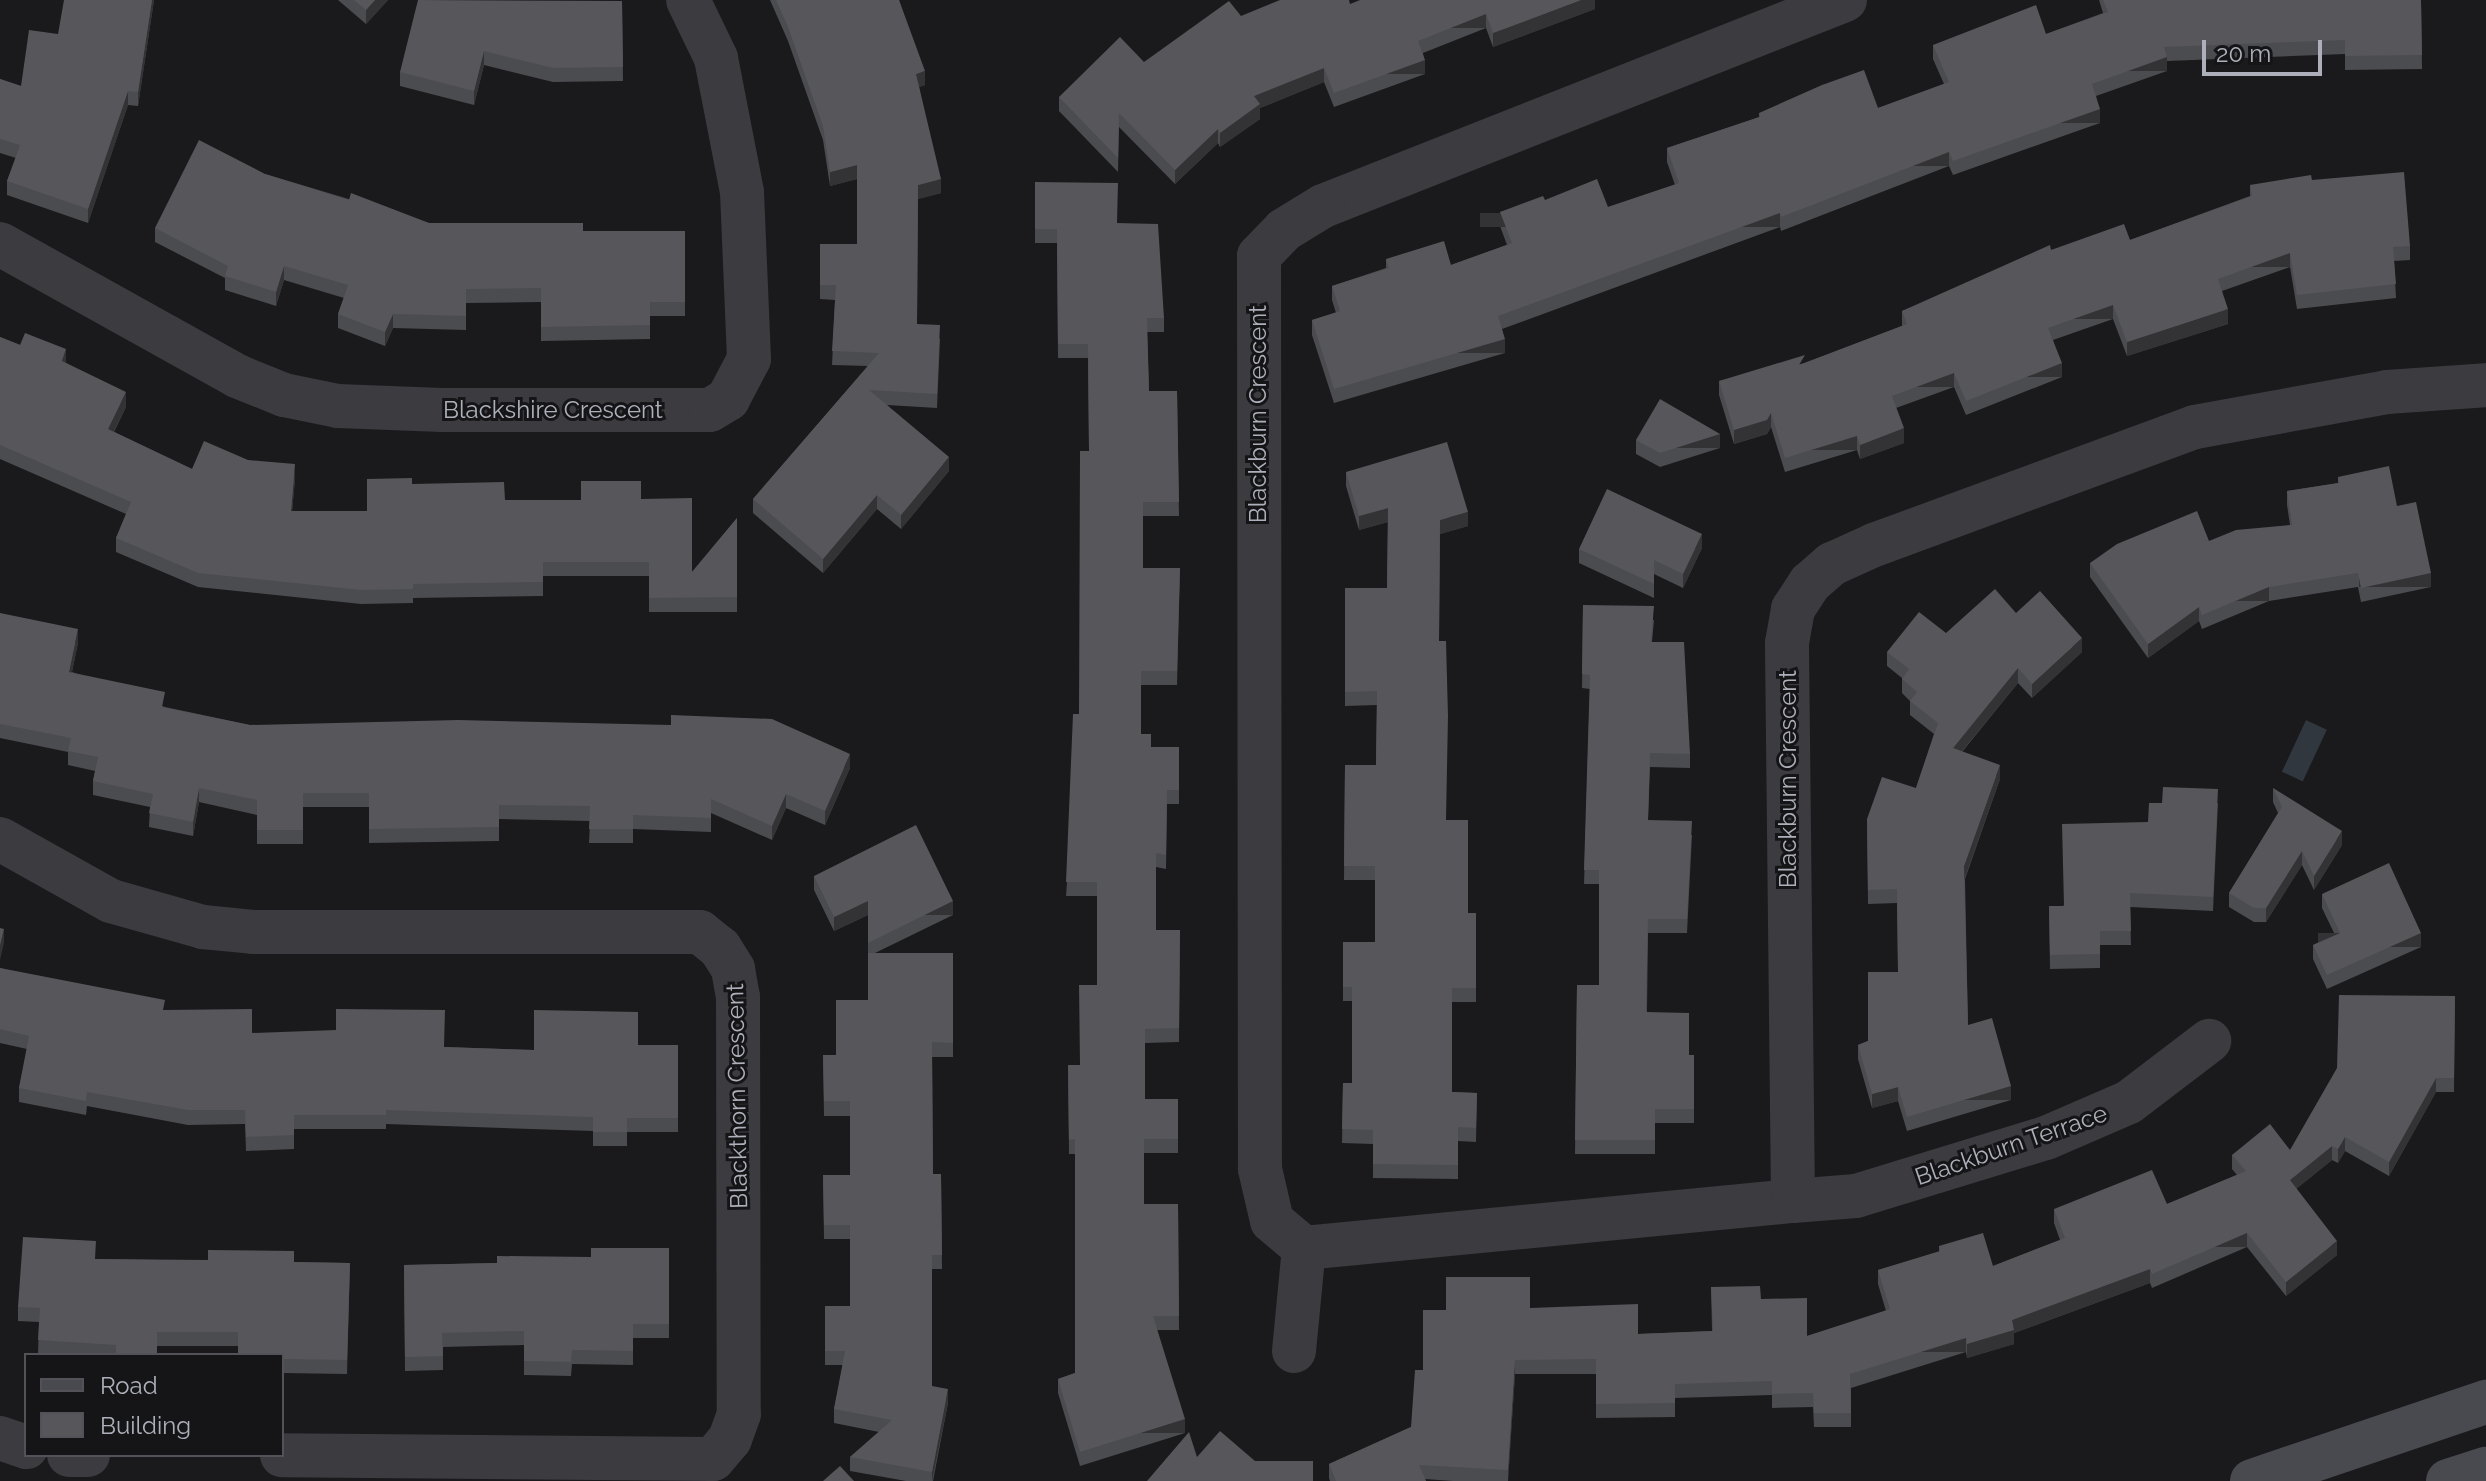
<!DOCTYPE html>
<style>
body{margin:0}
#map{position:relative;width:2486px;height:1481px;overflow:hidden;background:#1a191b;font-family:Raleway,sans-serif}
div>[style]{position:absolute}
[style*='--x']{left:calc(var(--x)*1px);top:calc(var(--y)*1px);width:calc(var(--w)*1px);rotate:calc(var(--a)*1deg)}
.water>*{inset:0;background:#30373f;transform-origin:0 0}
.minor>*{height:44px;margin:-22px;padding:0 22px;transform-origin:22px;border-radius:22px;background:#3b3b40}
.secondary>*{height:44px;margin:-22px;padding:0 22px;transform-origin:22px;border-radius:22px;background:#494a50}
.wall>*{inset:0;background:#4b4c50}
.shaded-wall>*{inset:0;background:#333336;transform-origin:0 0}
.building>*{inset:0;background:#56565b}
span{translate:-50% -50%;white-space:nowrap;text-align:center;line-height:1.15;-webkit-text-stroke:6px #151416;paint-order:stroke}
.street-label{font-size:24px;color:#adb0ba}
.legend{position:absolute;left:24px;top:1353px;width:260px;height:104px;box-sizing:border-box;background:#151416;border:2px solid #525258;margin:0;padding:10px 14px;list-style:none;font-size:24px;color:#adb0ba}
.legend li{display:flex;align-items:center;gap:16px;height:40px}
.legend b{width:40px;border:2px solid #525258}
.scale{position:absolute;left:2202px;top:40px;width:120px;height:36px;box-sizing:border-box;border:4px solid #adb0ba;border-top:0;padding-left:10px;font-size:24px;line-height:28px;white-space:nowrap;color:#adb0ba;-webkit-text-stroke:6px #151416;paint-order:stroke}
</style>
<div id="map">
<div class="water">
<i style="left:2306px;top:720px;width:23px;height:57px;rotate:25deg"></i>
</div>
<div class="minor">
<i style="--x:1845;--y:0;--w:561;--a:158.46"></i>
<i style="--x:1323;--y:206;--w:46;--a:148.4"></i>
<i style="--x:1284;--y:230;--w:36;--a:134"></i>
<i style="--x:1259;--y:256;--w:913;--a:89.94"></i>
<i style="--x:1260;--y:1169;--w:53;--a:77"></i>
<i style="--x:1272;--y:1221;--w:42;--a:40.2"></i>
<i style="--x:1304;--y:1248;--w:491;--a:-5.5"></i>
<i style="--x:1793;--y:1201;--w:558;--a:-90.62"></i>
<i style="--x:1787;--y:643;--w:35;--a:-80"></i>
<i style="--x:1793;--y:609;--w:31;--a:-57"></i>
<i style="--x:1810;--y:583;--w:29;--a:-41"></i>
<i style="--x:1832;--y:564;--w:46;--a:-24.3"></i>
<i style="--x:1874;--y:545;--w:342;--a:-20.2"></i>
<i style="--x:2195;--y:427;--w:195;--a:-10.3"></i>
<i style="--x:2387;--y:392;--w:99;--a:-4"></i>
<i style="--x:0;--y:244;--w:271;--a:29.1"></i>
<i style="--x:237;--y:376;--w:51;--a:22"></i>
<i style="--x:284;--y:395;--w:55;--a:11.5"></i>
<i style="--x:338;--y:406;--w:104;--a:2.2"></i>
<i style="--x:442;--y:410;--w:268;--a:0"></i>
<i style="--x:710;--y:410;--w:21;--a:-31"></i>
<i style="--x:728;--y:399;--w:45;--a:-62.3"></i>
<i style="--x:749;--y:359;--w:167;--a:-92.4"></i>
<i style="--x:742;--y:192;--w:136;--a:-101"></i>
<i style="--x:716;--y:58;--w:64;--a:-115.8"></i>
<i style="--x:0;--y:839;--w:127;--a:29.2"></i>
<i style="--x:111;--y:901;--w:96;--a:15.8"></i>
<i style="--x:203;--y:927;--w:50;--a:5.7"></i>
<i style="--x:253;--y:932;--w:447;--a:0"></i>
<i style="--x:700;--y:932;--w:26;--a:39"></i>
<i style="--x:720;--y:948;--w:25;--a:58"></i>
<i style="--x:733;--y:969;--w:28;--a:80"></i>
<i style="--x:738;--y:997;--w:417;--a:89.9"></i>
<i style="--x:739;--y:1414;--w:27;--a:110"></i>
<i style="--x:730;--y:1439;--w:26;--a:130"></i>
<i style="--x:713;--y:1459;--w:431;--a:-179.5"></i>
<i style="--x:1793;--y:1201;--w:63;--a:-4.5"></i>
<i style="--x:1856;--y:1196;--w:199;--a:-17"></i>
<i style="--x:2046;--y:1138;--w:90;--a:-23.4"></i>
<i style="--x:2129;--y:1102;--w:101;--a:-37.3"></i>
<i style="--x:1294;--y:1351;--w:103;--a:-84.5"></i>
<i style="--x:0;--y:1438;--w:28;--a:19"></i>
<i style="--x:69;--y:1455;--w:19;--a:0"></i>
</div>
<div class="secondary">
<i style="--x:2252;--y:1481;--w:247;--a:-18.7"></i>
<i style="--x:2448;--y:1481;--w:40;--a:-18"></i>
</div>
<div class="wall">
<i style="clip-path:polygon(154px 0,138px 106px,128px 105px,88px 223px,7px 195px,7px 181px,16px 158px,0 153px,0 79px,21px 86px,58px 34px)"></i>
<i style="clip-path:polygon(338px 0,388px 0,366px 24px)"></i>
<i style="clip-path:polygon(770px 0,899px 0,925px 85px,919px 87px,941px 193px,918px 199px,917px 324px,940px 339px,937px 408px,887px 405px,949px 471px,901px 529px,877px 509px,823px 573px,753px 513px,753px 499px,868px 366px,832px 365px,835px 300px,820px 299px,820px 244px,857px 244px,857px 179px,830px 186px,823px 140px,788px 41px)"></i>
<i style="clip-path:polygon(1595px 0,1595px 9px,1493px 47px,1486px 28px,1423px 53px,1425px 74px,1334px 107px,1324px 82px,1260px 108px,1260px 119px,1220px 147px,1218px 143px,1175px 184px,1119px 127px,1118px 172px,1059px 111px,1059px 97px,1144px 62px,1241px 16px,1350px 4px)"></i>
<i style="clip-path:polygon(2099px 0,2421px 0,2422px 69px,2345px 70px,2345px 54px,2167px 61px,2167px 71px,2096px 96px,2100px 123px,1953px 175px,1949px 166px,1781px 231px,1780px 227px,1502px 329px,1505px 353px,1334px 403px,1312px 335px,1312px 320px,1336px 313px,1332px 300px,1332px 286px,1386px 268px,1386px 259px,1451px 265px,1507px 245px,1500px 226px,1500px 212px,1545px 200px,1608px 207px,1675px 185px,1667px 162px,1667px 148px,1759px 117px,1759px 113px,1878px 108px,1944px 84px,1933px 59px,1933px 45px,2046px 34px,2103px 13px)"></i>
<i style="clip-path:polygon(622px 1px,623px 81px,553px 82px,484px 65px,474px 105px,400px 86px,400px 72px,594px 2px)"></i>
<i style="clip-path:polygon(265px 174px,429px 223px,583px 231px,685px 231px,685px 316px,650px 316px,650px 339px,541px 341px,541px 302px,466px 303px,466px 330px,393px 328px,385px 346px,338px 328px,338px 314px,344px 298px,284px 280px,276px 306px,225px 290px,225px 278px,155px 242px,155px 228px)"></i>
<i style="clip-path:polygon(2312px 180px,2410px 246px,2410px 260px,2394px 261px,2396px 298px,2297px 309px,2290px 267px,2222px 291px,2228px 324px,2127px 356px,2113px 319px,2053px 340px,2062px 377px,1966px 415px,1954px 387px,1896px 408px,1904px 443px,1860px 459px,1857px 450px,1785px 472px,1771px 427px,1767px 434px,1734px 444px,1719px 395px,1719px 381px,1805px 363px,1902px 326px,1902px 311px,2051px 250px,2130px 240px,2250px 196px,2250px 185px)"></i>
<i style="clip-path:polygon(1035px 182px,1117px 223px,1164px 318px,1164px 332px,1147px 332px,1149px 391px,1177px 391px,1179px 516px,1143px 516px,1143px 568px,1180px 568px,1177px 685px,1141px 685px,1141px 734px,1151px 747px,1179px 747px,1179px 804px,1167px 804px,1166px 869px,1156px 867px,1156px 930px,1180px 930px,1179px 1042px,1145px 1043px,1145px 1099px,1178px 1099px,1178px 1153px,1144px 1153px,1144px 1204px,1178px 1204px,1179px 1330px,1157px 1330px,1185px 1433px,1080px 1466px,1058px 1393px,1058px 1379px,1075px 1373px,1075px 1154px,1069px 1154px,1068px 1065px,1080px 1065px,1097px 985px,1097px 896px,1066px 896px,1079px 714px,1089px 451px,1088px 358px,1058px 358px,1057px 243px,1035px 243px)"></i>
<i style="clip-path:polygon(0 337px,66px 363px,126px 407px,114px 432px,192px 469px,248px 460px,295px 479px,292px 511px,367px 511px,412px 484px,505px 500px,581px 500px,641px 499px,692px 572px,737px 518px,737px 612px,649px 612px,649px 576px,543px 576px,543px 596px,413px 598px,413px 603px,361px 604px,198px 587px,116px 552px,116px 538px,126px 514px,0 459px)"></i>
<i style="clip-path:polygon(1636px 440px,1720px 448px,1660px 467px,1636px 454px)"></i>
<i style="clip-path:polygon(1346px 472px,1468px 526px,1440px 534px,1439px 641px,1446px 820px,1468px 913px,1476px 913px,1476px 1002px,1452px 1002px,1452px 1092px,1477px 1093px,1476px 1142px,1458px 1141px,1458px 1179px,1373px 1178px,1373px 1144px,1342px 1143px,1343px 1083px,1352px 1083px,1352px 1001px,1343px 1001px,1343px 942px,1375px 942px,1375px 880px,1344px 880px,1345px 765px,1376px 765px,1377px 705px,1345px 706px,1345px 588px,1387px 588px,1388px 522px,1359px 530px,1346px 486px)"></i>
<i style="clip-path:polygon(2338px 477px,2397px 506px,2431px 587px,2361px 602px,2358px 587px,2269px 601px,2202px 629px,2199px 621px,2148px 658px,2090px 577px,2090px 563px,2209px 541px,2290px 525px,2287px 505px,2287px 491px,2338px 483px)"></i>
<i style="clip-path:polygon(1702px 548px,1683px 588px,1654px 574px,1654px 598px,1579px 563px,1579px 549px)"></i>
<i style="clip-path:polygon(1583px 605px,1654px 620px,1652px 642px,1690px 754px,1690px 768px,1650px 767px,1648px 820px,1692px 835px,1687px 933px,1648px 933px,1647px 1012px,1689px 1055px,1694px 1055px,1694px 1123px,1655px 1123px,1655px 1154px,1575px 1154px,1577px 985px,1599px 985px,1599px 884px,1584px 884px,1590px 689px,1582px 688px)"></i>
<i style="clip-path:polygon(0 613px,78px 643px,72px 672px,165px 707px,250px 725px,850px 768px,825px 825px,786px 808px,772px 840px,711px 813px,711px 832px,633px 829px,633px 843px,589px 843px,590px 821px,499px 819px,499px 841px,369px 843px,369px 807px,303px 807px,303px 844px,257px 844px,257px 815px,199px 802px,193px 836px,149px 827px,150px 807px,93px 795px,93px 781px,95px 771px,68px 765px,68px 752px,0 738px)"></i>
<i style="clip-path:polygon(2016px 613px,2082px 652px,2032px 698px,2018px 683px,1962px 752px,2000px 779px,1965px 879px,1968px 1025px,2011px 1100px,1907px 1131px,1898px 1101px,1872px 1108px,1858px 1059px,1858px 1045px,1868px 1041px,1898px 972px,1897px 903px,1868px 904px,1867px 819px,1916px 788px,1934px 734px,1910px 715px,1910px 701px,1902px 693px,1902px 678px,1887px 666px,1887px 652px)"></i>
<i style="clip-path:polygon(2273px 788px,2342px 845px,2314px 890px,2302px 865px,2266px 922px,2254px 922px,2229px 907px,2229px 893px,2278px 813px,2273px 802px)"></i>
<i style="clip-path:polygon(2218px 803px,2213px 911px,2130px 907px,2131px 945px,2100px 945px,2100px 968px,2050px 969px,2049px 906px,2063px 906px,2148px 822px)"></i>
<i style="clip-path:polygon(814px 876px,953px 915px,875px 953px,953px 953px,953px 1057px,932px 1057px,933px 1174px,941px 1174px,942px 1269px,932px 1269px,932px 1386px,948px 1403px,933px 1481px,906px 1481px,850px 1471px,850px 1457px,879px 1432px,834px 1423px,834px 1409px,843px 1365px,825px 1365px,825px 1306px,850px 1306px,850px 1239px,824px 1239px,823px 1175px,850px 1175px,850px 1116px,824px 1116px,823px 1055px,836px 1055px,868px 1000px,868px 915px,834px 931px,814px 890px)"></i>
<i style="clip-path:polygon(2322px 894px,2421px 947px,2327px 989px,2313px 959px,2313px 945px,2335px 935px,2322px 908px)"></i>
<i style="clip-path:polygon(0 968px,252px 1033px,444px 1047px,534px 1050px,638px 1045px,678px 1045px,678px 1132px,627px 1132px,627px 1146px,593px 1146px,593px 1131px,386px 1124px,386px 1129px,294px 1129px,294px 1149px,246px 1151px,245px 1124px,188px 1125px,87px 1106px,86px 1115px,19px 1102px,19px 1088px,27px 1049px,0 1043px)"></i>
<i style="clip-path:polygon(2455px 996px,2454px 1092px,2436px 1092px,2389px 1176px,2345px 1151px,2338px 1163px,2332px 1160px,2296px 1189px,2337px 1255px,2286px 1296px,2247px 1247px,2152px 1288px,2150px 1283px,2014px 1333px,2014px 1344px,1967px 1358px,1966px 1352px,1851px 1388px,1851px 1427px,1814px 1427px,1813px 1407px,1772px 1408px,1772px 1395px,1675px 1398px,1675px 1417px,1596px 1418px,1596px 1374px,1515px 1374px,1508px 1481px,1453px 1481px,1425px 1479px,1426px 1481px,1330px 1481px,1329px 1478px,1329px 1464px,1411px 1427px,1423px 1370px,1530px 1308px,1638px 1334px,1712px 1331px,1711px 1287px,1761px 1299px,1807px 1336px,1886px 1311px,1878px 1284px,1878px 1270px,1939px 1252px,1939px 1246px,1993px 1266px,2060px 1240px,2054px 1223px,2054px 1209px,2167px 1204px,2237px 1175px,2232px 1169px,2232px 1155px,2290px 1150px)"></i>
<i style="clip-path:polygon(669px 1248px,669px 1338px,633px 1338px,633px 1365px,572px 1364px,571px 1376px,524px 1375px,524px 1345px,443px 1347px,443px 1370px,405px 1371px,404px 1265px,497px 1263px,591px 1257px)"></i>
<i style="clip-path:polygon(95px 1259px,350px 1263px,347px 1374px,282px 1373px,282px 1355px,238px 1346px,157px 1346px,157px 1355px,59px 1355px,38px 1354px,39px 1322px,18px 1321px,18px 1307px)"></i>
</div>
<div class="shaded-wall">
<i style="clip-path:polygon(152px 0,154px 0,138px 106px,138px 92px)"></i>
<i style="clip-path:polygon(375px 0,388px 0,366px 24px,366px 10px)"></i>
<i style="clip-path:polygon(1581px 0,1595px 0,1595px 9px,1493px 47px,1493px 33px)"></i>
<i style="left:1486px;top:14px;width:14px;height:73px;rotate:90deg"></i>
<i style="clip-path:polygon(484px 51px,484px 65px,474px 105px,474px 91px)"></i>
<i style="left:2167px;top:57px;width:14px;height:80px;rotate:90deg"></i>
<i style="left:1425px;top:60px;width:14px;height:97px;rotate:90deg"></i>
<i style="clip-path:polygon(1324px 68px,1324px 82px,1260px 108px,1260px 119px,1220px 147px,1220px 133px,1254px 96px)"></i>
<i style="clip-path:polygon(925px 71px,925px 85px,916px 88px,916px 74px)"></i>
<i style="clip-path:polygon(128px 91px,128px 105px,88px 223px,88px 209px)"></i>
<i style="left:2100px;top:109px;width:14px;height:156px;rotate:90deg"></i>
<i style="clip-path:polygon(1218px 129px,1218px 143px,1175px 184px,1175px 170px)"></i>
<i style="left:1949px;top:152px;width:14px;height:180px;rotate:90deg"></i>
<i style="clip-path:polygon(857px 165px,857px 179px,830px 186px,830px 172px)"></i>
<i style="clip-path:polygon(941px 179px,941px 193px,918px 199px,918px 185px)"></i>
<i style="left:1780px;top:213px;width:14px;height:300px;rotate:90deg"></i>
<i style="left:2290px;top:253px;width:14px;height:77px;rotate:90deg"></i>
<i style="clip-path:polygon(284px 266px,284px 280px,276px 306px,276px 292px)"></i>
<i style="left:2113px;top:305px;width:14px;height:69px;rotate:90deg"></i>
<i style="clip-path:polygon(2228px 309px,2228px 324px,2127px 356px,2127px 342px)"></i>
<i style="clip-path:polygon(393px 314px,393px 328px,385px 346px,385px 332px)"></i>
<i style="left:1505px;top:339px;width:14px;height:178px;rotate:90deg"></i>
<i style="clip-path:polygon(66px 349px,66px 363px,62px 375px,62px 361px)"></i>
<i style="left:2062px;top:363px;width:14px;height:103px;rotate:90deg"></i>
<i style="left:1954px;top:373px;width:14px;height:66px;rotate:90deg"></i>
<i style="clip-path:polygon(126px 392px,126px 407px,108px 443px,108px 429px)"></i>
<i style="clip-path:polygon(1771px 413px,1771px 427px,1767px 434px,1734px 444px,1734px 430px)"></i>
<i style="clip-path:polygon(1904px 428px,1904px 443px,1860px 459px,1860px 445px)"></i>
<i style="left:1720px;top:434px;width:14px;height:63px;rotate:90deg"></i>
<i style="left:1857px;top:436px;width:14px;height:75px;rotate:90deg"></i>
<i style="clip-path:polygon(949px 457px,949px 471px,901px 529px,901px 515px)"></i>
<i style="clip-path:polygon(295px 464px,295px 479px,291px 525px,291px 511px)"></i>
<i style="clip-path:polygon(877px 495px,877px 509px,823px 573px,823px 559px)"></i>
<i style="clip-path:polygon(1388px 508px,1388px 522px,1359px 530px,1359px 516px)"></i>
<i style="clip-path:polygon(1468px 512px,1468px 526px,1440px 534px,1440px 520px)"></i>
<i style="clip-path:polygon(1702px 534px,1702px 548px,1683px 588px,1683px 574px)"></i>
<i style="left:2431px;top:573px;width:14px;height:72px;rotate:90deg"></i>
<i style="left:2269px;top:587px;width:14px;height:73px;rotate:90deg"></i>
<i style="clip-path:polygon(2199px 607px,2199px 621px,2148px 658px,2148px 644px)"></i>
<i style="clip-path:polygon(78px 629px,78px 643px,69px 686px,69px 672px)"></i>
<i style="clip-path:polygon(2082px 638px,2082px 652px,2032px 698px,2032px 684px)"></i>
<i style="clip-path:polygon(2018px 668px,2018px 683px,1953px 762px,1953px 748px)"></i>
<i style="clip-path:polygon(850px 754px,850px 768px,825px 825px,825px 811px)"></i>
<i style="clip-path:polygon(2000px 765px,2000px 779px,1964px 880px,1964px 866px)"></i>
<i style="clip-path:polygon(199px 788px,199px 802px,193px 836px,193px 822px)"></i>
<i style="clip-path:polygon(786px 794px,786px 808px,772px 840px,772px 826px)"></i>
<i style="clip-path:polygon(2342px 831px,2342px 845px,2314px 890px,2314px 876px)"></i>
<i style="clip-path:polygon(2302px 851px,2302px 865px,2266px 922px,2266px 908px)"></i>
<i style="clip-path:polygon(868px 901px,868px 915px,834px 931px,834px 917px)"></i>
<i style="left:953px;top:901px;width:14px;height:95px;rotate:90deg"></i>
<i style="clip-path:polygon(4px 929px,4px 943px,0 960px,0 946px)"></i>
<i style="left:2421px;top:933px;width:14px;height:103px;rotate:90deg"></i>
<i style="clip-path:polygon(2436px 1078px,2436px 1092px,2389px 1176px,2389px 1162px)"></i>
<i style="left:2011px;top:1086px;width:14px;height:109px;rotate:90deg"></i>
<i style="clip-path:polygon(1898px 1087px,1898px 1101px,1872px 1108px,1872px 1094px)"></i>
<i style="clip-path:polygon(2345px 1137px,2345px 1151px,2338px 1163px,2338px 1149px)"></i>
<i style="clip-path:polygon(2332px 1146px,2332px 1160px,2290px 1194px,2290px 1180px)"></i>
<i style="left:2247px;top:1233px;width:14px;height:103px;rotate:90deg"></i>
<i style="clip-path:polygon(2337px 1241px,2337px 1255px,2286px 1296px,2286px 1282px)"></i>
<i style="clip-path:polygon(2150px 1269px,2150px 1283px,2014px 1333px,2014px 1344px,1967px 1358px,1967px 1344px,2012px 1320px)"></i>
<i style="left:1966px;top:1338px;width:14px;height:121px;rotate:90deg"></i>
<i style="clip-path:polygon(1515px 1360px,1515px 1374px,1508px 1481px,1508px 1470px)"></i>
<i style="clip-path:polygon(948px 1389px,948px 1403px,932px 1481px,932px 1472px)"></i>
<i style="left:1185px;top:1419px;width:14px;height:110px;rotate:90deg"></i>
</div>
<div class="building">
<i style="clip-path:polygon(64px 0,152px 0,138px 92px,128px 91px,88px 209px,7px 181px,20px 145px,0 139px,0 79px,21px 86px,29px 30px,58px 34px)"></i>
<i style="clip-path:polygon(354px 0,375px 0,366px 10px)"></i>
<i style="clip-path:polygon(418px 0,622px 1px,623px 67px,553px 68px,484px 51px,474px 91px,400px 72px)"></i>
<i style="clip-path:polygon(776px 0,899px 0,925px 71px,916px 74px,941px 179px,918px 185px,917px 324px,940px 325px,937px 394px,869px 390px,949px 457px,901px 515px,877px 495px,823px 559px,753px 499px,879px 353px,832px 351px,836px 285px,820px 285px,820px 244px,857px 244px,857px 165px,830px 172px,823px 126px,788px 27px)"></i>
<i style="clip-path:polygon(1280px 0,1349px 0,1350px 4px,1360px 0,1581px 0,1493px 33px,1486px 14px,1418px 41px,1425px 60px,1334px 93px,1324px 68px,1254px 96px,1260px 104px,1220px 133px,1218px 129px,1175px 170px,1119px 113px,1118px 158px,1059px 97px,1120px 37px,1144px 62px,1229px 1px,1241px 16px)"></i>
<i style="clip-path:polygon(2103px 0,2421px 0,2422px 55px,2345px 56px,2345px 40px,2164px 47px,2167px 57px,2092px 84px,2100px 109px,1953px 161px,1949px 152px,1781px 217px,1780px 213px,1498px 316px,1505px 339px,1334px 389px,1312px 320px,1340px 311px,1332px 286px,1389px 268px,1386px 259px,1444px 241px,1451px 265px,1512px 243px,1500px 212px,1543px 196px,1545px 200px,1597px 179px,1608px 207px,1679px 183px,1667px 148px,1760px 117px,1759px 113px,1822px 85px,1864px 70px,1878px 108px,1949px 82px,1933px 45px,2036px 5px,2046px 34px,2108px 12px)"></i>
<i style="clip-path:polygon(199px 140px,265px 174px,349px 200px,351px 193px,429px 223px,583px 223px,583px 231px,685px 231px,685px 302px,650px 302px,650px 325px,541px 327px,541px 288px,466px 289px,466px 316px,393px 314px,385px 332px,338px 314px,348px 285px,284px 266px,276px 292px,225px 276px,228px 266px,155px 228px)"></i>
<i style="clip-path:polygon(2404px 172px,2410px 246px,2393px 247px,2396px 284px,2297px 295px,2290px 253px,2218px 279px,2228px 309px,2127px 342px,2113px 305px,2048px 328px,2062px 363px,1966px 401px,1954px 373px,1892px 396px,1904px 428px,1860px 445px,1857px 436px,1785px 458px,1771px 413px,1767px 420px,1734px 430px,1719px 381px,1805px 355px,1799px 365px,1907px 324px,1902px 311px,2050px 245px,2051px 250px,2124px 224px,2130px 240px,2252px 196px,2250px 185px,2311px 175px,2312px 180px)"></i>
<i style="clip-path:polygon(1035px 182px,1118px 183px,1117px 223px,1158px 224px,1164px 318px,1147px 318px,1149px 391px,1177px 391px,1179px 502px,1143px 502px,1143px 568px,1180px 568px,1177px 671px,1141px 671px,1141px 734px,1151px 734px,1151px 747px,1179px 747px,1179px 790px,1167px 790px,1166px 855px,1156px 853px,1156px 930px,1180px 930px,1179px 1028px,1145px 1029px,1145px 1099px,1178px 1099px,1178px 1139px,1144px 1139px,1144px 1204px,1178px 1204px,1179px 1316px,1153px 1316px,1185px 1419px,1080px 1452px,1058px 1379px,1075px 1373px,1075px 1139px,1069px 1140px,1068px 1065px,1080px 1065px,1079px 985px,1097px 985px,1097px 882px,1066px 882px,1073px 714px,1079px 714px,1080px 451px,1089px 451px,1088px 344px,1058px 344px,1057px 229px,1035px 229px)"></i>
<i style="clip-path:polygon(25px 333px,66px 349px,62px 361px,126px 392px,108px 429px,192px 469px,204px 441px,248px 460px,295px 464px,291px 511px,367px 511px,367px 479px,412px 478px,412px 484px,504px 482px,505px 500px,581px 500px,581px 481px,641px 481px,641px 499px,692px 498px,692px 572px,737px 518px,737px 597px,649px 598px,649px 562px,543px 562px,543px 582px,413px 584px,413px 589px,361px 590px,198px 573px,116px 538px,131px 502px,0 445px,0 337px,20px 345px)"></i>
<i style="clip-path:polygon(1660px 399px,1720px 434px,1660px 453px,1636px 440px)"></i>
<i style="clip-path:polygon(1447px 442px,1468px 512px,1440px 520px,1439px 641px,1446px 641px,1448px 716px,1446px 820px,1468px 820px,1468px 913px,1476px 913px,1476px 988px,1452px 988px,1452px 1092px,1477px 1093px,1476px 1128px,1458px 1127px,1458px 1165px,1373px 1164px,1373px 1130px,1342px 1129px,1343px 1083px,1352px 1083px,1352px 987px,1343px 987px,1343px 942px,1375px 942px,1375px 866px,1344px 866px,1345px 765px,1376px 765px,1377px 691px,1345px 692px,1345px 588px,1387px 588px,1388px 508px,1359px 516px,1346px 472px)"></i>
<i style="clip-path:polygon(2389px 466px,2397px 506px,2416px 502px,2431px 573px,2361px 588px,2358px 573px,2269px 587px,2202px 615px,2199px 607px,2148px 644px,2090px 563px,2117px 544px,2197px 511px,2209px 541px,2236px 530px,2292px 525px,2287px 491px,2339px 483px,2338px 477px)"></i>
<i style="clip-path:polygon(1607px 489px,1702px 534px,1683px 574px,1654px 560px,1654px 584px,1579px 549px)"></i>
<i style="clip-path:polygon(1995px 589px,2016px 613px,2040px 591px,2082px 638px,2032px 684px,2018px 668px,1953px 748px,2000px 765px,1964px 866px,1968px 1025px,1992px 1018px,2011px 1086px,1907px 1117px,1898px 1087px,1872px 1094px,1858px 1045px,1868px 1041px,1868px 972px,1898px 972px,1897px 889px,1868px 890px,1867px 819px,1882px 777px,1916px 788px,1938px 723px,1910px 701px,1917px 692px,1902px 679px,1909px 669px,1887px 652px,1919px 612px,1946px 633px)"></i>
<i style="clip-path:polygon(1583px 605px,1654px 606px,1651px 642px,1684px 642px,1690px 754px,1650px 753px,1648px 820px,1692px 821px,1687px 919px,1648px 919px,1646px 1012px,1689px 1013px,1689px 1055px,1694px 1055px,1694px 1109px,1655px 1109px,1655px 1140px,1575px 1140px,1577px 985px,1599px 985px,1599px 870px,1584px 870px,1590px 675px,1582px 674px)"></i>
<i style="clip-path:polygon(0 613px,78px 629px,69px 672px,165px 692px,162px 707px,250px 725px,458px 720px,671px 725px,671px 715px,772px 719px,850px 754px,825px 811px,786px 794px,772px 826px,711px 799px,711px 818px,633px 815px,633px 829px,589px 829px,590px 806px,499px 805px,499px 827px,369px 829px,369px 793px,303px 793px,303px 830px,257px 830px,257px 800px,199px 788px,193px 822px,149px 813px,153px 794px,93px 781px,98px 757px,68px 751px,71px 738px,0 724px)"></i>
<i style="clip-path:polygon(2163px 787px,2218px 789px,2213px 897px,2130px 893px,2131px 931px,2100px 931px,2100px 954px,2050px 955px,2049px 906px,2064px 906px,2062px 824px,2148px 822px,2149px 803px,2162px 803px)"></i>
<i style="clip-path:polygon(2273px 788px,2342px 831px,2314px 876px,2302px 851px,2266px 908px,2254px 908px,2229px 893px,2282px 807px)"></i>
<i style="clip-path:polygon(916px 825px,953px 901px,868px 943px,868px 901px,834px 917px,814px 876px)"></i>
<i style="clip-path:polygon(2389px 863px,2421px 933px,2327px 975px,2313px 945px,2340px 933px,2322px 894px)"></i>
<i style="clip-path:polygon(0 928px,4px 929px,0 946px)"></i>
<i style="clip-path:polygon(868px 953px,953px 953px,953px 1043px,932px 1042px,933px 1174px,941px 1174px,942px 1255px,932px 1255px,932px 1386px,948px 1389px,932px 1472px,850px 1457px,892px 1420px,834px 1409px,845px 1351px,825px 1351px,825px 1306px,850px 1306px,850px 1225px,824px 1225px,823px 1175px,850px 1175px,850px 1101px,824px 1101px,823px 1055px,836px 1055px,836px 1000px,868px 1000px)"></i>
<i style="clip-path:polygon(0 968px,165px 1000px,163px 1010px,252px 1009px,252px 1033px,336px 1030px,336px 1009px,445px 1010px,444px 1047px,534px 1050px,534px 1010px,638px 1012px,638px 1045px,678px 1045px,678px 1118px,627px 1118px,627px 1132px,593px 1132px,593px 1117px,386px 1110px,386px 1115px,294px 1115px,294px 1135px,246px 1137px,245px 1110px,188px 1110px,87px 1092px,86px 1101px,19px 1088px,29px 1036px,0 1029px)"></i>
<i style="clip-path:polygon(2339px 995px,2455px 996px,2454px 1078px,2436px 1078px,2389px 1162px,2345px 1137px,2338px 1149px,2332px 1146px,2290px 1180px,2337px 1241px,2286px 1282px,2247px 1233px,2152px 1274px,2150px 1269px,2012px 1320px,2014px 1330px,1967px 1344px,1966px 1338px,1850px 1374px,1851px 1413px,1814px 1413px,1813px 1393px,1772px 1394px,1772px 1381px,1675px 1384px,1675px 1403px,1596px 1404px,1596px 1359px,1515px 1360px,1508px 1470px,1419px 1465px,1426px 1481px,1336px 1481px,1329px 1464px,1411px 1427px,1415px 1370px,1423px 1370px,1423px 1310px,1446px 1310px,1446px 1277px,1530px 1277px,1530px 1308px,1638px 1304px,1638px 1334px,1713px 1331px,1711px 1287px,1760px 1286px,1761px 1299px,1807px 1298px,1807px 1336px,1890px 1309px,1878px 1270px,1940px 1251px,1939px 1246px,1983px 1233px,1993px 1266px,2065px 1238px,2054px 1209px,2152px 1170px,2167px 1204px,2246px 1171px,2232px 1155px,2270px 1124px,2290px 1150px,2337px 1068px)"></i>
<i style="clip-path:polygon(23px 1237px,96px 1241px,95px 1259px,208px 1260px,208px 1250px,294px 1251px,294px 1262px,350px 1263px,347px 1360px,282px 1359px,282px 1355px,238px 1355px,238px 1332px,157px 1332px,157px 1355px,116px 1355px,116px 1345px,38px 1340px,40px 1308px,18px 1307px)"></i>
<i style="clip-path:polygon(591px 1248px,669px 1248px,669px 1324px,633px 1324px,633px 1351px,572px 1350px,571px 1362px,524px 1361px,524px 1331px,442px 1333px,443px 1356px,405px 1357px,404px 1265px,497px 1263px,497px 1256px,591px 1257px)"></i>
<i style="clip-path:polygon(1220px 1431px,1255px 1461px,1313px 1461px,1313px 1481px,1147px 1481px,1189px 1432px,1197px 1457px)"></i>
<i style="clip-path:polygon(840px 1466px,854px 1481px,823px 1481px)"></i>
</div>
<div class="street-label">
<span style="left:553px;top:410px">Blackshire Crescent</span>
<span style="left:1258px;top:414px;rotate:-90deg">Blackburn Crescent</span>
<span style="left:1788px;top:779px;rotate:-90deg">Blackburn Crescent</span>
<span style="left:737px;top:1096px;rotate:-91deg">Blackthorn Crescent</span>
<span style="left:2011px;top:1145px;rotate:-19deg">Blackburn Terrace</span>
</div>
<ul class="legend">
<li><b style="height:10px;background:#494a50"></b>Road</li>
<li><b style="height:22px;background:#56565b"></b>Building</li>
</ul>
<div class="scale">20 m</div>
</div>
